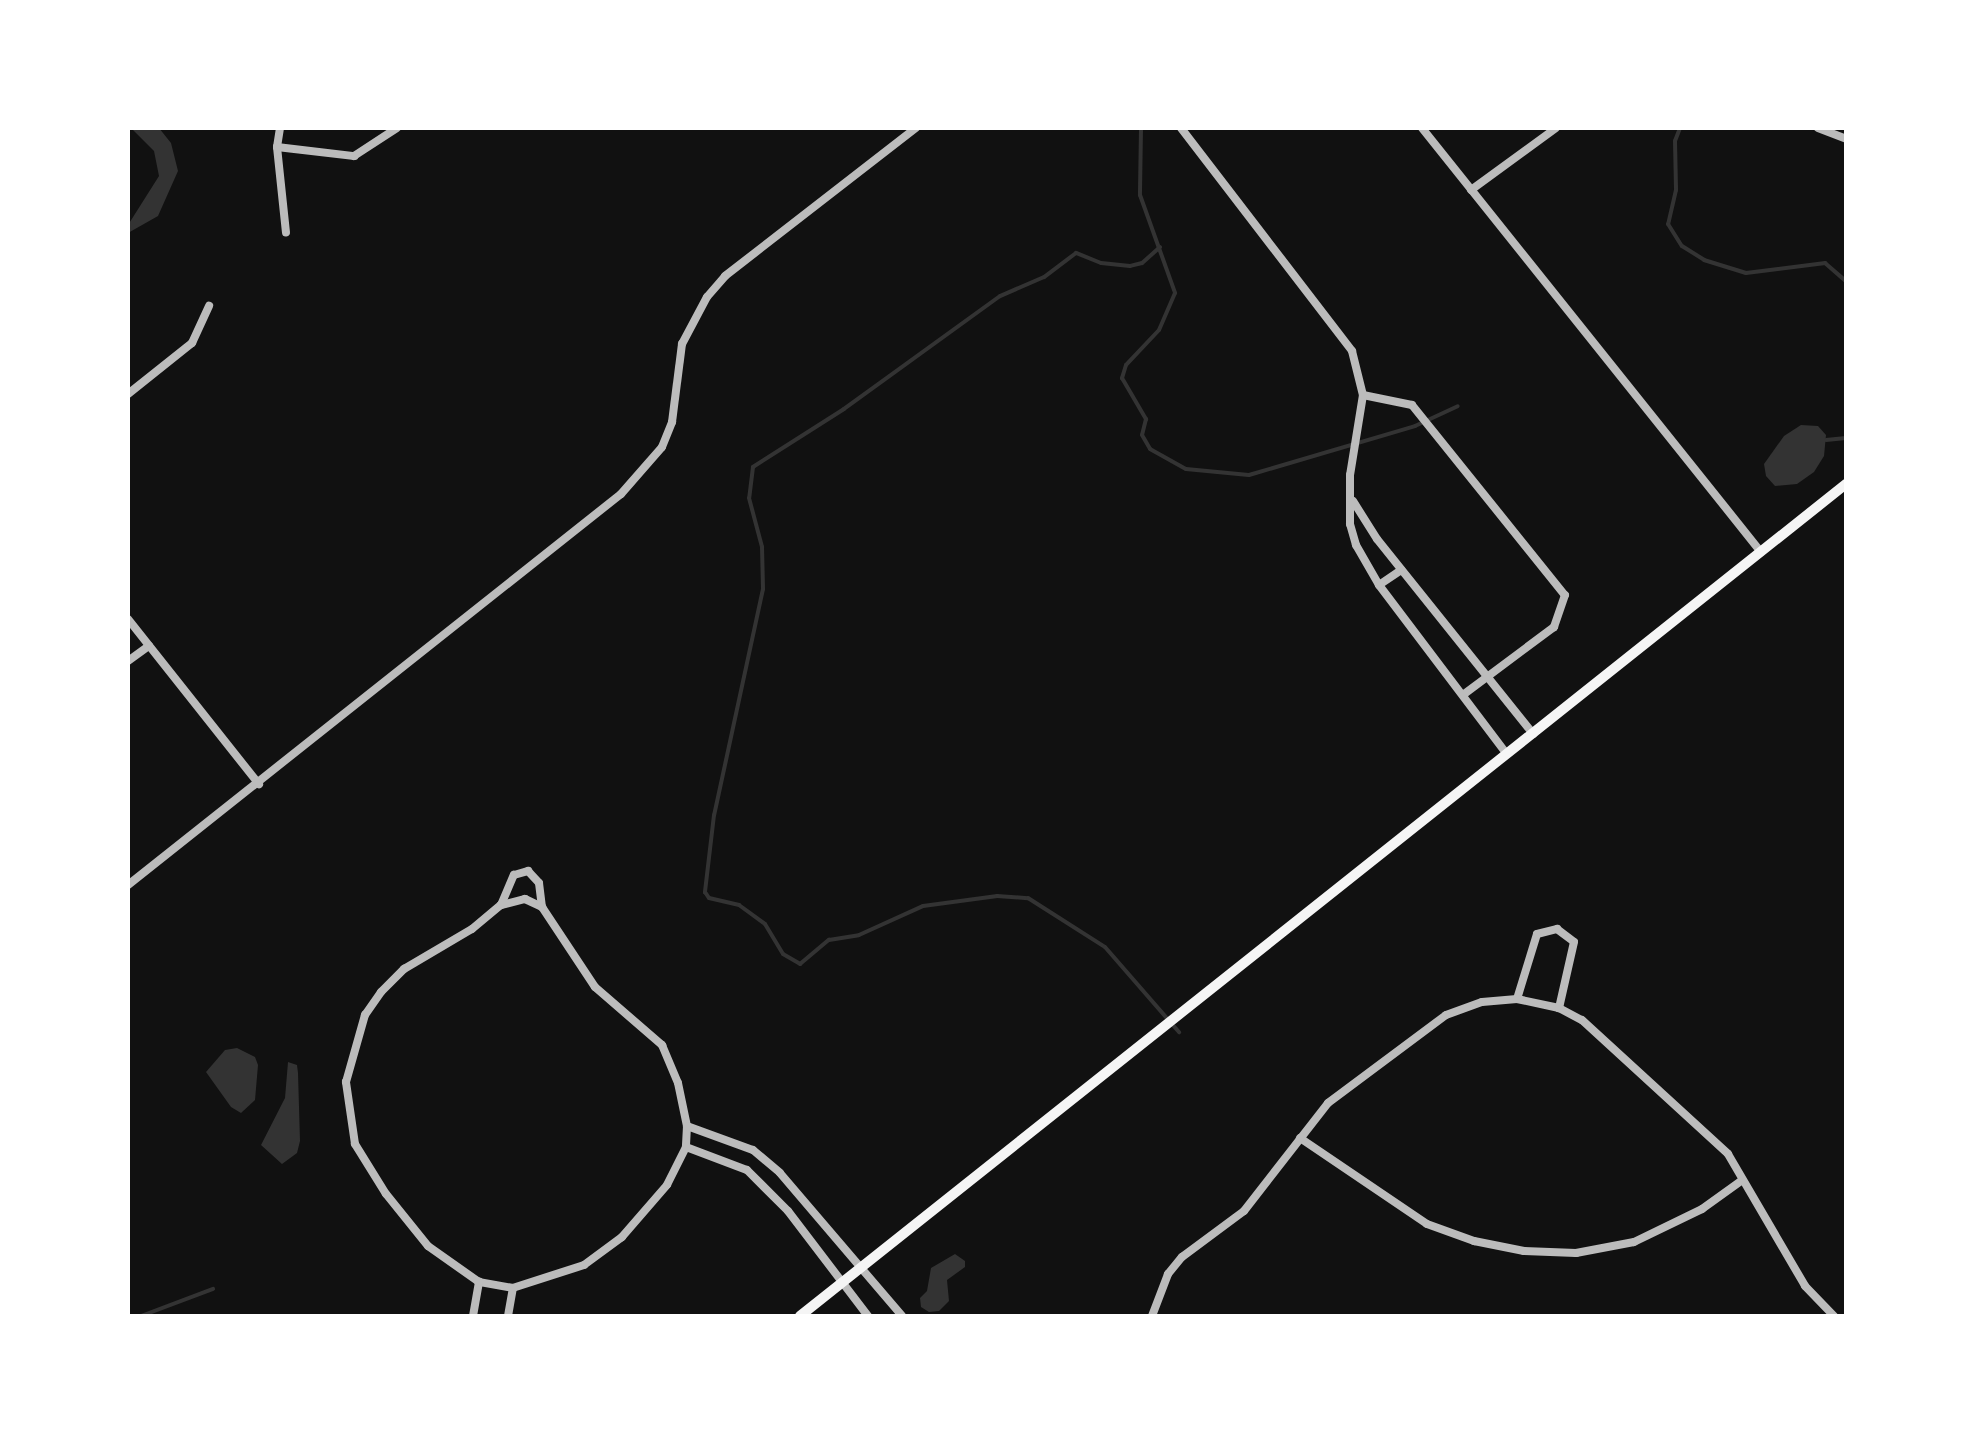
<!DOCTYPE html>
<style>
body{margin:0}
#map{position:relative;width:1974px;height:1444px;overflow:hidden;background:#111;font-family:Commissioner,sans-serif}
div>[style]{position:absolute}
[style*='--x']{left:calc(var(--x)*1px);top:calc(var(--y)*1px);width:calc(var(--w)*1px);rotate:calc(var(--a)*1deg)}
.water>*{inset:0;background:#333}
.stream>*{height:4px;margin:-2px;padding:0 2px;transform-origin:2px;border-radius:2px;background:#333}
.minor>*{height:8px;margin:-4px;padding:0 4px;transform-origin:4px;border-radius:4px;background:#bcbcbc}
.secondary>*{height:10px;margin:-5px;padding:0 5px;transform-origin:5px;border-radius:5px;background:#f5f5f5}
span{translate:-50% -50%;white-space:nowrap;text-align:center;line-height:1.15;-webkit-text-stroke:8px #fff;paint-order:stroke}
.frame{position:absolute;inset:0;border:130px solid #fff;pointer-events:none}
</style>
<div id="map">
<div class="water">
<i style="clip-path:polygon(131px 128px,159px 128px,171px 143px,178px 171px,158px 216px,128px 233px,128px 225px,159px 176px,154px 151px)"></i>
<i style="clip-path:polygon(1801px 425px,1818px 426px,1826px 435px,1824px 456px,1814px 472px,1797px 484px,1775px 486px,1766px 476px,1764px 464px,1784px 436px)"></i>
<i style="clip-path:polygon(237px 1048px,255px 1057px,258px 1065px,255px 1100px,241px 1113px,231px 1107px,206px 1072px,225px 1050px)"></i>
<i style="clip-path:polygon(288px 1062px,297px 1065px,298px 1073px,300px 1141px,297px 1153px,282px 1164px,261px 1145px,285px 1098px)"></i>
<i style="clip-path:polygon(955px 1254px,965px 1261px,965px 1267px,947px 1280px,949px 1301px,939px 1311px,929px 1312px,921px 1307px,920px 1298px,927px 1291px,931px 1268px)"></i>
</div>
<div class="stream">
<i style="--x:1141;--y:128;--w:67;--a:90.9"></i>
<i style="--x:1140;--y:195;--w:104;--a:70.3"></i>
<i style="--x:1175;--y:293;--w:40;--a:113.4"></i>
<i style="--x:1159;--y:330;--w:48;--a:133.3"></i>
<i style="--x:1126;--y:365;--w:14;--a:107"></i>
<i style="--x:1122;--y:378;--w:48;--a:59.7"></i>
<i style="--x:1146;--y:419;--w:16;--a:104"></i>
<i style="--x:1142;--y:435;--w:16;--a:60"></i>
<i style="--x:1150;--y:449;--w:41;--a:29.1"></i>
<i style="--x:1186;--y:469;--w:63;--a:5.4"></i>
<i style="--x:1249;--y:475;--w:173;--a:-16.4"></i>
<i style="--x:1415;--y:426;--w:47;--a:-24.9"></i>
<i style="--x:1680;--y:128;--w:14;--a:111"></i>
<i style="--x:1675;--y:141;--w:49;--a:88.8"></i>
<i style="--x:1676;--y:190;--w:35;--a:103"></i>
<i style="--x:1668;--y:224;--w:26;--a:58"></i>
<i style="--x:1682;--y:246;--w:26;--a:32"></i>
<i style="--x:1704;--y:260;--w:44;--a:17.2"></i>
<i style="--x:1746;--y:273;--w:80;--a:-7.2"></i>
<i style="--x:1825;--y:263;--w:28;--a:41"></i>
<i style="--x:1160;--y:247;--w:24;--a:138"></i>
<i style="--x:1142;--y:263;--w:12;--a:166"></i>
<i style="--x:1130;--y:266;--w:29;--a:-174"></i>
<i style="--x:1101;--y:263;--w:27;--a:-158"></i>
<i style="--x:1076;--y:253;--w:40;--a:143"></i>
<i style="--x:1044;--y:277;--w:48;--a:156.6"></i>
<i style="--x:1000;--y:296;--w:193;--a:144.1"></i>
<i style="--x:844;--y:409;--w:108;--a:147.5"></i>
<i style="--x:753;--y:467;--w:31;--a:97"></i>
<i style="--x:749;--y:498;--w:51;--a:75.1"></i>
<i style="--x:762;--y:547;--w:42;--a:88.6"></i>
<i style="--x:763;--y:589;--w:231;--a:102.2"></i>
<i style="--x:714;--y:815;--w:78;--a:96.7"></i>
<i style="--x:705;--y:892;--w:7;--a:56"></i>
<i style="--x:709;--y:898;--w:31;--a:13"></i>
<i style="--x:739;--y:905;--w:32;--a:36"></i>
<i style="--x:765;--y:924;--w:35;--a:59"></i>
<i style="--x:783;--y:954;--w:20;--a:30"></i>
<i style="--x:800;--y:964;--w:38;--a:-40"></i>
<i style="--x:829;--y:940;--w:30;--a:-9"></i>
<i style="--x:859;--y:935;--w:70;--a:-24.4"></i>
<i style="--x:923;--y:906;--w:75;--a:-7.7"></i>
<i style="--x:997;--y:896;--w:31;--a:4"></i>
<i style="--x:1028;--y:898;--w:91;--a:32.5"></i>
<i style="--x:1105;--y:947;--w:113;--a:49"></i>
<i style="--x:1826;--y:440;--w:20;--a:-6"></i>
<i style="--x:141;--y:1316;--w:77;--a:-20.6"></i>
</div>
<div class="minor">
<i style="--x:280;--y:128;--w:19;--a:99"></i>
<i style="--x:277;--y:147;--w:86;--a:84"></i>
<i style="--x:1181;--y:128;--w:281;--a:52.5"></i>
<i style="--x:1352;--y:351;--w:45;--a:76"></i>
<i style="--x:1363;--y:395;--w:81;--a:99.2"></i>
<i style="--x:1350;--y:475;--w:49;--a:90"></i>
<i style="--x:1350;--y:524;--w:22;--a:74"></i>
<i style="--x:1356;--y:545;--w:46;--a:60.1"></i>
<i style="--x:1379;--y:585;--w:211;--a:52.9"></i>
<i style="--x:1422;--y:128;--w:543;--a:51.36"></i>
<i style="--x:1818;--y:128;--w:30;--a:21"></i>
<i style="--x:277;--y:147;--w:78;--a:6.7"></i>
<i style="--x:354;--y:156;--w:51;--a:-33.1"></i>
<i style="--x:1471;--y:190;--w:105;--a:-36.1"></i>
<i style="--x:128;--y:394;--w:82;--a:-38.6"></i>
<i style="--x:192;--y:343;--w:41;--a:-65.3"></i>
<i style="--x:1363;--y:395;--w:50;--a:11.5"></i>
<i style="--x:1412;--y:405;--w:244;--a:51.2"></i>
<i style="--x:1565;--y:595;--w:34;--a:109"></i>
<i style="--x:1554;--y:627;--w:112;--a:143.3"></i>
<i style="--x:1353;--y:501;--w:45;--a:57.7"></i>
<i style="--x:1377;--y:539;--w:250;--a:51.3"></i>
<i style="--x:1379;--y:585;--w:27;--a:-34"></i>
<i style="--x:128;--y:619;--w:211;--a:51.6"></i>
<i style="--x:128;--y:661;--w:26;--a:-36"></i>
<i style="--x:128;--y:885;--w:629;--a:-38.42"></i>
<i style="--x:621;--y:494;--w:62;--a:-48.9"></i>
<i style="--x:662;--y:447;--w:27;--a:-68"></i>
<i style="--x:672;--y:422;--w:79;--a:-82.7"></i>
<i style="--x:682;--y:344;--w:53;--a:-62"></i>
<i style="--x:707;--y:297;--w:28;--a:-49"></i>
<i style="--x:725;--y:276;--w:242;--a:-37.8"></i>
<i style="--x:525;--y:899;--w:19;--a:25"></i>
<i style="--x:542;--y:907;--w:96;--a:56.5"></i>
<i style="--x:595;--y:987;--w:89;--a:40.9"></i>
<i style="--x:662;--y:1045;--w:41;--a:67.2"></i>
<i style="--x:678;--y:1083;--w:44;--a:78.2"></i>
<i style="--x:687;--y:1126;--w:21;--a:93"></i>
<i style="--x:686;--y:1147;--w:42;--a:116.6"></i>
<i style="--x:667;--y:1185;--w:69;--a:130.9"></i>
<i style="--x:622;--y:1237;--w:47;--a:143.6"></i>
<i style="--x:584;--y:1265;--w:75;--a:162.1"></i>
<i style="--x:513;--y:1288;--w:35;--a:-170"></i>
<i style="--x:479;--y:1282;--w:62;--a:-144.8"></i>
<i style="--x:428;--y:1246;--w:67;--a:-128.9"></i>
<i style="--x:386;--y:1194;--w:59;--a:-121.8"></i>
<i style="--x:355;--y:1144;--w:63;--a:-98.3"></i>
<i style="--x:346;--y:1082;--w:70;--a:-74.2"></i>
<i style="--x:365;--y:1015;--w:28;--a:-55"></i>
<i style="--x:381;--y:992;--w:33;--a:-45"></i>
<i style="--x:404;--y:969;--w:79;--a:-30.5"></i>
<i style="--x:472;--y:929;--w:38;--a:-40"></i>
<i style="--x:501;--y:905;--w:25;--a:-14"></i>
<i style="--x:501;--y:905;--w:33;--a:-67"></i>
<i style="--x:514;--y:875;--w:15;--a:-16"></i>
<i style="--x:528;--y:871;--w:16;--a:47"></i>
<i style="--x:539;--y:883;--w:24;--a:83"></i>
<i style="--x:1517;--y:999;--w:68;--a:-72.9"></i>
<i style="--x:1537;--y:934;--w:21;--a:-14"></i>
<i style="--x:1557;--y:929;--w:21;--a:37"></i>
<i style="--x:1574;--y:942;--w:68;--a:102.8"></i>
<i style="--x:687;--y:1126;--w:70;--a:20"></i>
<i style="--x:753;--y:1150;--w:35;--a:40"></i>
<i style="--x:780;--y:1173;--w:188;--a:49.5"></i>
<i style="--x:1300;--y:1138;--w:153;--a:34.1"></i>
<i style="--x:1427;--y:1224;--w:50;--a:19.9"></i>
<i style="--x:1474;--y:1241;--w:51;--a:11.3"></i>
<i style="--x:1524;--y:1251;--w:52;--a:2.2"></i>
<i style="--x:1576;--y:1253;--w:59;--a:-10.7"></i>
<i style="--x:1634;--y:1242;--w:76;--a:-25.9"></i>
<i style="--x:1702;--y:1209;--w:48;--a:-35.7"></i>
<i style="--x:686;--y:1147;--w:65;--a:20.7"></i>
<i style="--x:747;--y:1170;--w:58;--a:45"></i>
<i style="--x:788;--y:1211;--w:132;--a:52.7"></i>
<i style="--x:473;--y:1316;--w:35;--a:-80"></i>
<i style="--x:508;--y:1316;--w:28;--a:-80"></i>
<i style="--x:1152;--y:1316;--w:45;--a:-69.1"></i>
<i style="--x:1168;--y:1274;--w:22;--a:-51"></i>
<i style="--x:1182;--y:1257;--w:77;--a:-36.6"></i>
<i style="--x:1244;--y:1211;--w:137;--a:-52.1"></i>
<i style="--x:1328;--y:1103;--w:147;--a:-36.7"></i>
<i style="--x:1446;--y:1015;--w:38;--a:-20"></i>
<i style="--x:1482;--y:1002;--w:35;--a:-5"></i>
<i style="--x:1517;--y:999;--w:43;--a:12.1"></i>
<i style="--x:1559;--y:1008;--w:26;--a:28"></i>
<i style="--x:1582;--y:1020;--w:198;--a:42.5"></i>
<i style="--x:1728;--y:1154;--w:153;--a:59.7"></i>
<i style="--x:1805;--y:1286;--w:42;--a:46"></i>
</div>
<div class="secondary">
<i style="--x:800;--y:1316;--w:1337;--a:-38.5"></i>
</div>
<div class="frame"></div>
</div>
